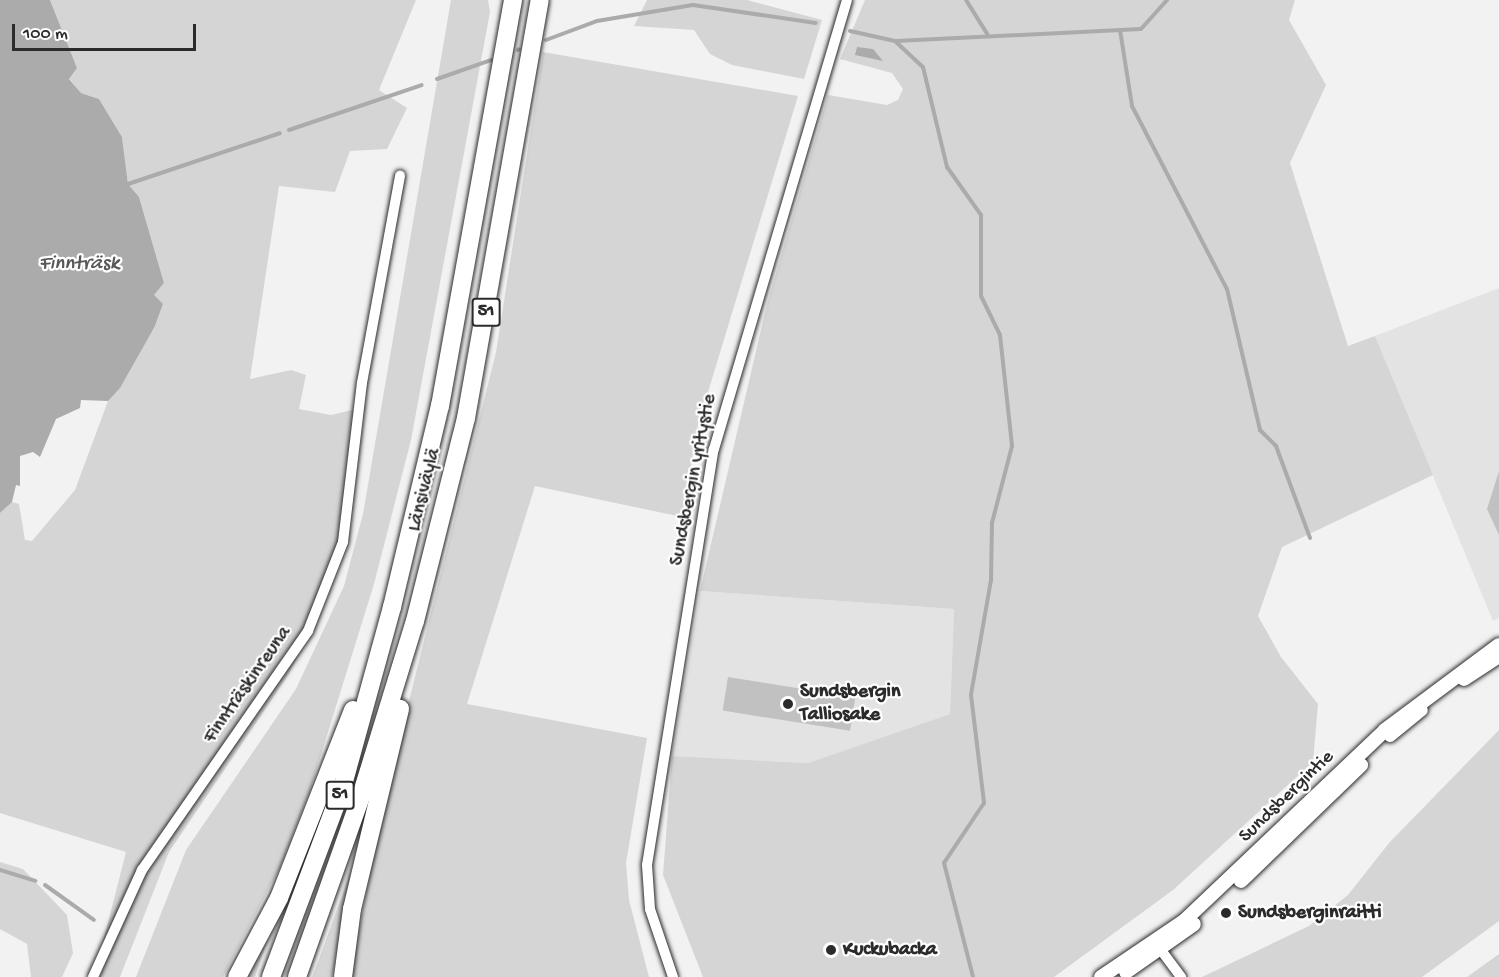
<!DOCTYPE html>
<meta charset="utf-8">
<style>
body{margin:0}
#map{position:relative;width:1499px;height:977px;overflow:hidden;background:#f2f2f2;font-family:"Gochi Hand",sans-serif}
div>[style]{position:absolute}
[style*='--x']{left:calc(var(--x)*1px);top:calc(var(--y)*1px);width:calc(var(--w)*1px);rotate:calc(var(--a)*1deg)}
.built>*{inset:0;background:#e3e3e3}
.green>*{inset:0;background:#d5d5d5}
.water>*{inset:0;background:#ababab}
.stream>*{height:4px;margin:-2px;padding:0 2px;transform-origin:2px;border-radius:2px;background:#ababab}
.building>*{inset:0;background:#c1c1c1;transform-origin:0 0}
.roads{filter:drop-shadow(0 0 2px #2b2b2b) drop-shadow(0 0 2px #2b2b2b)}
.minor>*{height:10px;margin:-5px;padding:0 5px;transform-origin:5px;border-radius:5px;background:#fff}
.tertiary>*{height:12px;margin:-6px;padding:0 6px;transform-origin:6px;border-radius:6px;background:#fff}
.secondary>*{height:14px;margin:-7px;padding:0 7px;transform-origin:7px;border-radius:7px;background:#fff}
.motorway>*{height:18px;margin:-9px;padding:0 9px;transform-origin:9px;border-radius:9px;background:#fff}
.dots>*{width:16px;height:16px;translate:-50% -50%;box-sizing:border-box;border:3px solid #fff;border-radius:50%}
span{translate:-50% -50%;white-space:nowrap;text-align:center;line-height:1.15;-webkit-text-stroke:4.5px #fff;paint-order:stroke}
.shield-label span{padding:2px 4px;background:#fff;border:2px solid;border-radius:4px;-webkit-text-stroke-width:0}
.shield-label{font-size:18px;color:#2b2b2b;font-weight:700}
.street-label{font-size:20px;color:#2b2b2b}
.poi-label{font-size:20px;color:#2b2b2b;font-weight:700}
.left{translate:0 -50%;text-align:left}
.water-label{font-size:21px;color:#585858;font-style:italic}
.scale{position:absolute;left:12px;top:24px;width:184px;height:27px;box-sizing:border-box;border:3px solid #2b2b2b;border-top:0;padding-left:8px;font-size:18px;line-height:21px;white-space:nowrap;color:#2b2b2b;-webkit-text-stroke:4px #fff;paint-order:stroke}
</style>
<div id="map">
<div class="built">
<i style="clip-path:polygon(1499px 288px,1499px 618px,1493px 621px,1375px 336px)"></i>
<i style="clip-path:polygon(700px 591px,954px 609px,950px 714px,808px 763px,672px 756px)"></i>
</div>
<div class="green">
<i style="clip-path:polygon(50px 0,416px 0,379px 90px,407px 108px,387px 149px,350px 151px,335px 192px,279px 186px,250px 379px,291px 370px,306px 375px,299px 409px,331px 415px,365px 407px,340px 552px,319px 614px,289px 674px,169px 852px,120px 977px,94px 977px,126px 852px,0 813px,0 513px,12px 502px,19px 504px,25px 540px,32px 541px,75px 490px,108px 401px,155px 326px,163px 304px,153px 296px,164px 283px,139px 197px,128px 184px,122px 137px,99px 99px,81px 93px,69px 78px,77px 68px)"></i>
<i style="clip-path:polygon(451px 0,488px 0,490px 12px,411px 440px,374px 584px,310px 790px,280px 867px,223px 977px,136px 977px,186px 850px,296px 689px,344px 586px,363px 514px)"></i>
<i style="clip-path:polygon(647px 0,747px 0,822px 20px,804px 79px,732px 65px,710px 54px,694px 30px,634px 26px)"></i>
<i style="clip-path:polygon(865px 0,1295px 0,1289px 20px,1326px 85px,1290px 163px,1348px 346px,1375px 336px,1433px 475px,1282px 547px,1258px 616px,1281px 657px,1318px 704px,1313px 762px,1173px 890px,1054px 977px,703px 977px,663px 875px,672px 756px,808px 763px,950px 714px,954px 609px,700px 591px,767px 304px,828px 95px,887px 105px,898px 100px,903px 89px,892px 73px,840px 59px)"></i>
<i style="clip-path:polygon(543px 52px,798px 96px,698px 425px,682px 517px,535px 486px,467px 704px,647px 738px,626px 863px,629px 900px,649px 977px,350px 977px,384px 801px,496px 352px)"></i>
<i style="clip-path:polygon(1499px 730px,1499px 921px,1422px 977px,1202px 977px,1309px 926px,1348px 895px,1389px 843px)"></i>
<i style="clip-path:polygon(0 862px,23px 869px,67px 915px,73px 953px,62px 977px,31px 977px,27px 944px,0 929px)"></i>
<i style="clip-path:polygon(351px 871px,332px 977px,312px 977px,319px 959px)"></i>
<i style="clip-path:polygon(272px 927px,255px 977px,243px 977px)"></i>
<i style="clip-path:polygon(1499px 954px,1499px 977px,1467px 977px)"></i>
</div>
<div class="water">
<i style="clip-path:polygon(0 0,50px 0,77px 68px,69px 79px,81px 93px,99px 99px,122px 137px,128px 184px,139px 197px,164px 283px,154px 295px,163px 304px,155px 326px,120px 388px,108px 401px,81px 400px,80px 408px,56px 419px,40px 457px,33px 452px,20px 456px,20px 486px,16px 485px,12px 502px,0 513px)"></i>
<i style="clip-path:polygon(857px 47px,873px 49px,883px 61px,855px 55px)"></i>
</div>
<div class="stream">
<i style="--x:966;--y:0;--w:40;--a:58"></i>
<i style="--x:1120;--y:30;--w:77;--a:81"></i>
<i style="--x:1132;--y:106;--w:206;--a:62.6"></i>
<i style="--x:1227;--y:289;--w:145;--a:76.8"></i>
<i style="--x:1260;--y:430;--w:23;--a:45"></i>
<i style="--x:1276;--y:446;--w:98;--a:69.7"></i>
<i style="--x:850;--y:31;--w:46;--a:12.5"></i>
<i style="--x:895;--y:41;--w:38;--a:43"></i>
<i style="--x:923;--y:67;--w:103;--a:76.5"></i>
<i style="--x:947;--y:167;--w:59;--a:54.7"></i>
<i style="--x:981;--y:215;--w:81;--a:90"></i>
<i style="--x:981;--y:296;--w:43;--a:64"></i>
<i style="--x:1000;--y:335;--w:112;--a:83.8"></i>
<i style="--x:1012;--y:446;--w:80;--a:104.6"></i>
<i style="--x:992;--y:523;--w:57;--a:91"></i>
<i style="--x:991;--y:580;--w:117;--a:99.9"></i>
<i style="--x:971;--y:695;--w:109;--a:83.1"></i>
<i style="--x:984;--y:803;--w:72;--a:123.7"></i>
<i style="--x:944;--y:863;--w:118;--a:75.7"></i>
<i style="--x:546;--y:40;--w:54;--a:-20.4"></i>
<i style="--x:597;--y:21;--w:97;--a:-9.5"></i>
<i style="--x:693;--y:5;--w:124;--a:8.3"></i>
<i style="--x:896;--y:41;--w:245;--a:-2.8"></i>
<i style="--x:1141;--y:29;--w:39;--a:-48"></i>
<i style="--x:518;--y:50;--w:1;--a:-45"></i>
<i style="--x:437;--y:79;--w:57;--a:-19.4"></i>
<i style="--x:289;--y:130;--w:140;--a:-18.7"></i>
<i style="--x:128;--y:184;--w:160;--a:-18.5"></i>
<i style="--x:0;--y:870;--w:37;--a:17"></i>
<i style="--x:45;--y:885;--w:60;--a:35.5"></i>
</div>
<div class="building">
<i style="clip-path:polygon(1499px 471px,1499px 535px,1487px 509px)"></i>
<i style="left:728px;top:677px;width:129px;height:34px;rotate:9deg"></i>
</div>
<div class="roads">
<div class="minor">
<i style="--x:1155;--y:942;--w:44;--a:53.4"></i>
<i style="--x:93;--y:977;--w:118;--a:-65.4"></i>
<i style="--x:142;--y:870;--w:291;--a:-55.2"></i>
<i style="--x:308;--y:631;--w:96;--a:-68.5"></i>
<i style="--x:343;--y:542;--w:160;--a:-83.2"></i>
<i style="--x:362;--y:383;--w:211;--a:-79.6"></i>
<i style="--x:673;--y:977;--w:72;--a:-108.7"></i>
<i style="--x:650;--y:909;--w:44;--a:-93.9"></i>
<i style="--x:647;--y:865;--w:421;--a:-80.9"></i>
<i style="--x:714;--y:449;--w:468;--a:-73.5"></i>
</div>
<div class="tertiary">
<i style="--x:1390;--y:736;--w:41;--a:-39.1"></i>
</div>
<div class="secondary">
<i style="--x:1464;--y:679;--w:42;--a:-33.3"></i>
<i style="--x:1241;--y:881;--w:167;--a:-44"></i>
<i style="--x:1126;--y:972;--w:83;--a:-35.2"></i>
<i style="--x:1101;--y:977;--w:100;--a:-34"></i>
<i style="--x:1184;--y:921;--w:277;--a:-43.5"></i>
<i style="--x:1385;--y:730;--w:142;--a:-36.7"></i>
</div>
<div class="motorway">
<i style="--x:237;--y:977;--w:89;--a:-62"></i>
<i style="--x:279;--y:898;--w:202;--a:-68.5"></i>
<i style="--x:271;--y:977;--w:205;--a:-69.4"></i>
<i style="--x:343;--y:785;--w:185;--a:-74.6"></i>
<i style="--x:392;--y:607;--w:207;--a:-76.6"></i>
<i style="--x:440;--y:406;--w:413;--a:-79.8"></i>
<i style="--x:297;--y:977;--w:195;--a:-70.5"></i>
<i style="--x:362;--y:793;--w:180;--a:-72.9"></i>
<i style="--x:415;--y:621;--w:209;--a:-75.9"></i>
<i style="--x:466;--y:418;--w:424;--a:-80"></i>
<i style="--x:343;--y:977;--w:69;--a:-82.5"></i>
<i style="--x:352;--y:909;--w:206;--a:-76.5"></i>
</div>
</div>
<div class="dots">
<i style="left:788px;top:704px;background:#2b2b2b"></i>
<i style="left:1226px;top:913px;background:#2b2b2b"></i>
<i style="left:831px;top:950px;background:#2b2b2b"></i>
</div>
<div class="shield-label">
<span style="left:486px;top:312px">51</span>
<span style="left:340px;top:795px">51</span>
</div>
<div class="street-label">
<span style="left:694px;top:480px;rotate:-79deg">Sundsbergin yritystie</span>
<span style="left:425px;top:490px;rotate:-76deg">Länsiväylä</span>
<span style="left:248px;top:685px;rotate:-55deg">Finnträskinreuna</span>
<span style="left:1287px;top:797px;rotate:-44deg">Sundsbergintie</span>
</div>
<div class="poi-label">
<span class="left" style="left:800px;top:704px">Sundsbergin<br>Talliosake</span>
<span class="left" style="left:1238px;top:913px">Sundsberginraitti</span>
<span class="left" style="left:843px;top:950px">Kuckubacka</span>
</div>
<div class="water-label">
<span style="left:79px;top:265px">Finnträsk</span>
</div>
<div class="scale">100 m</div>
</div>
